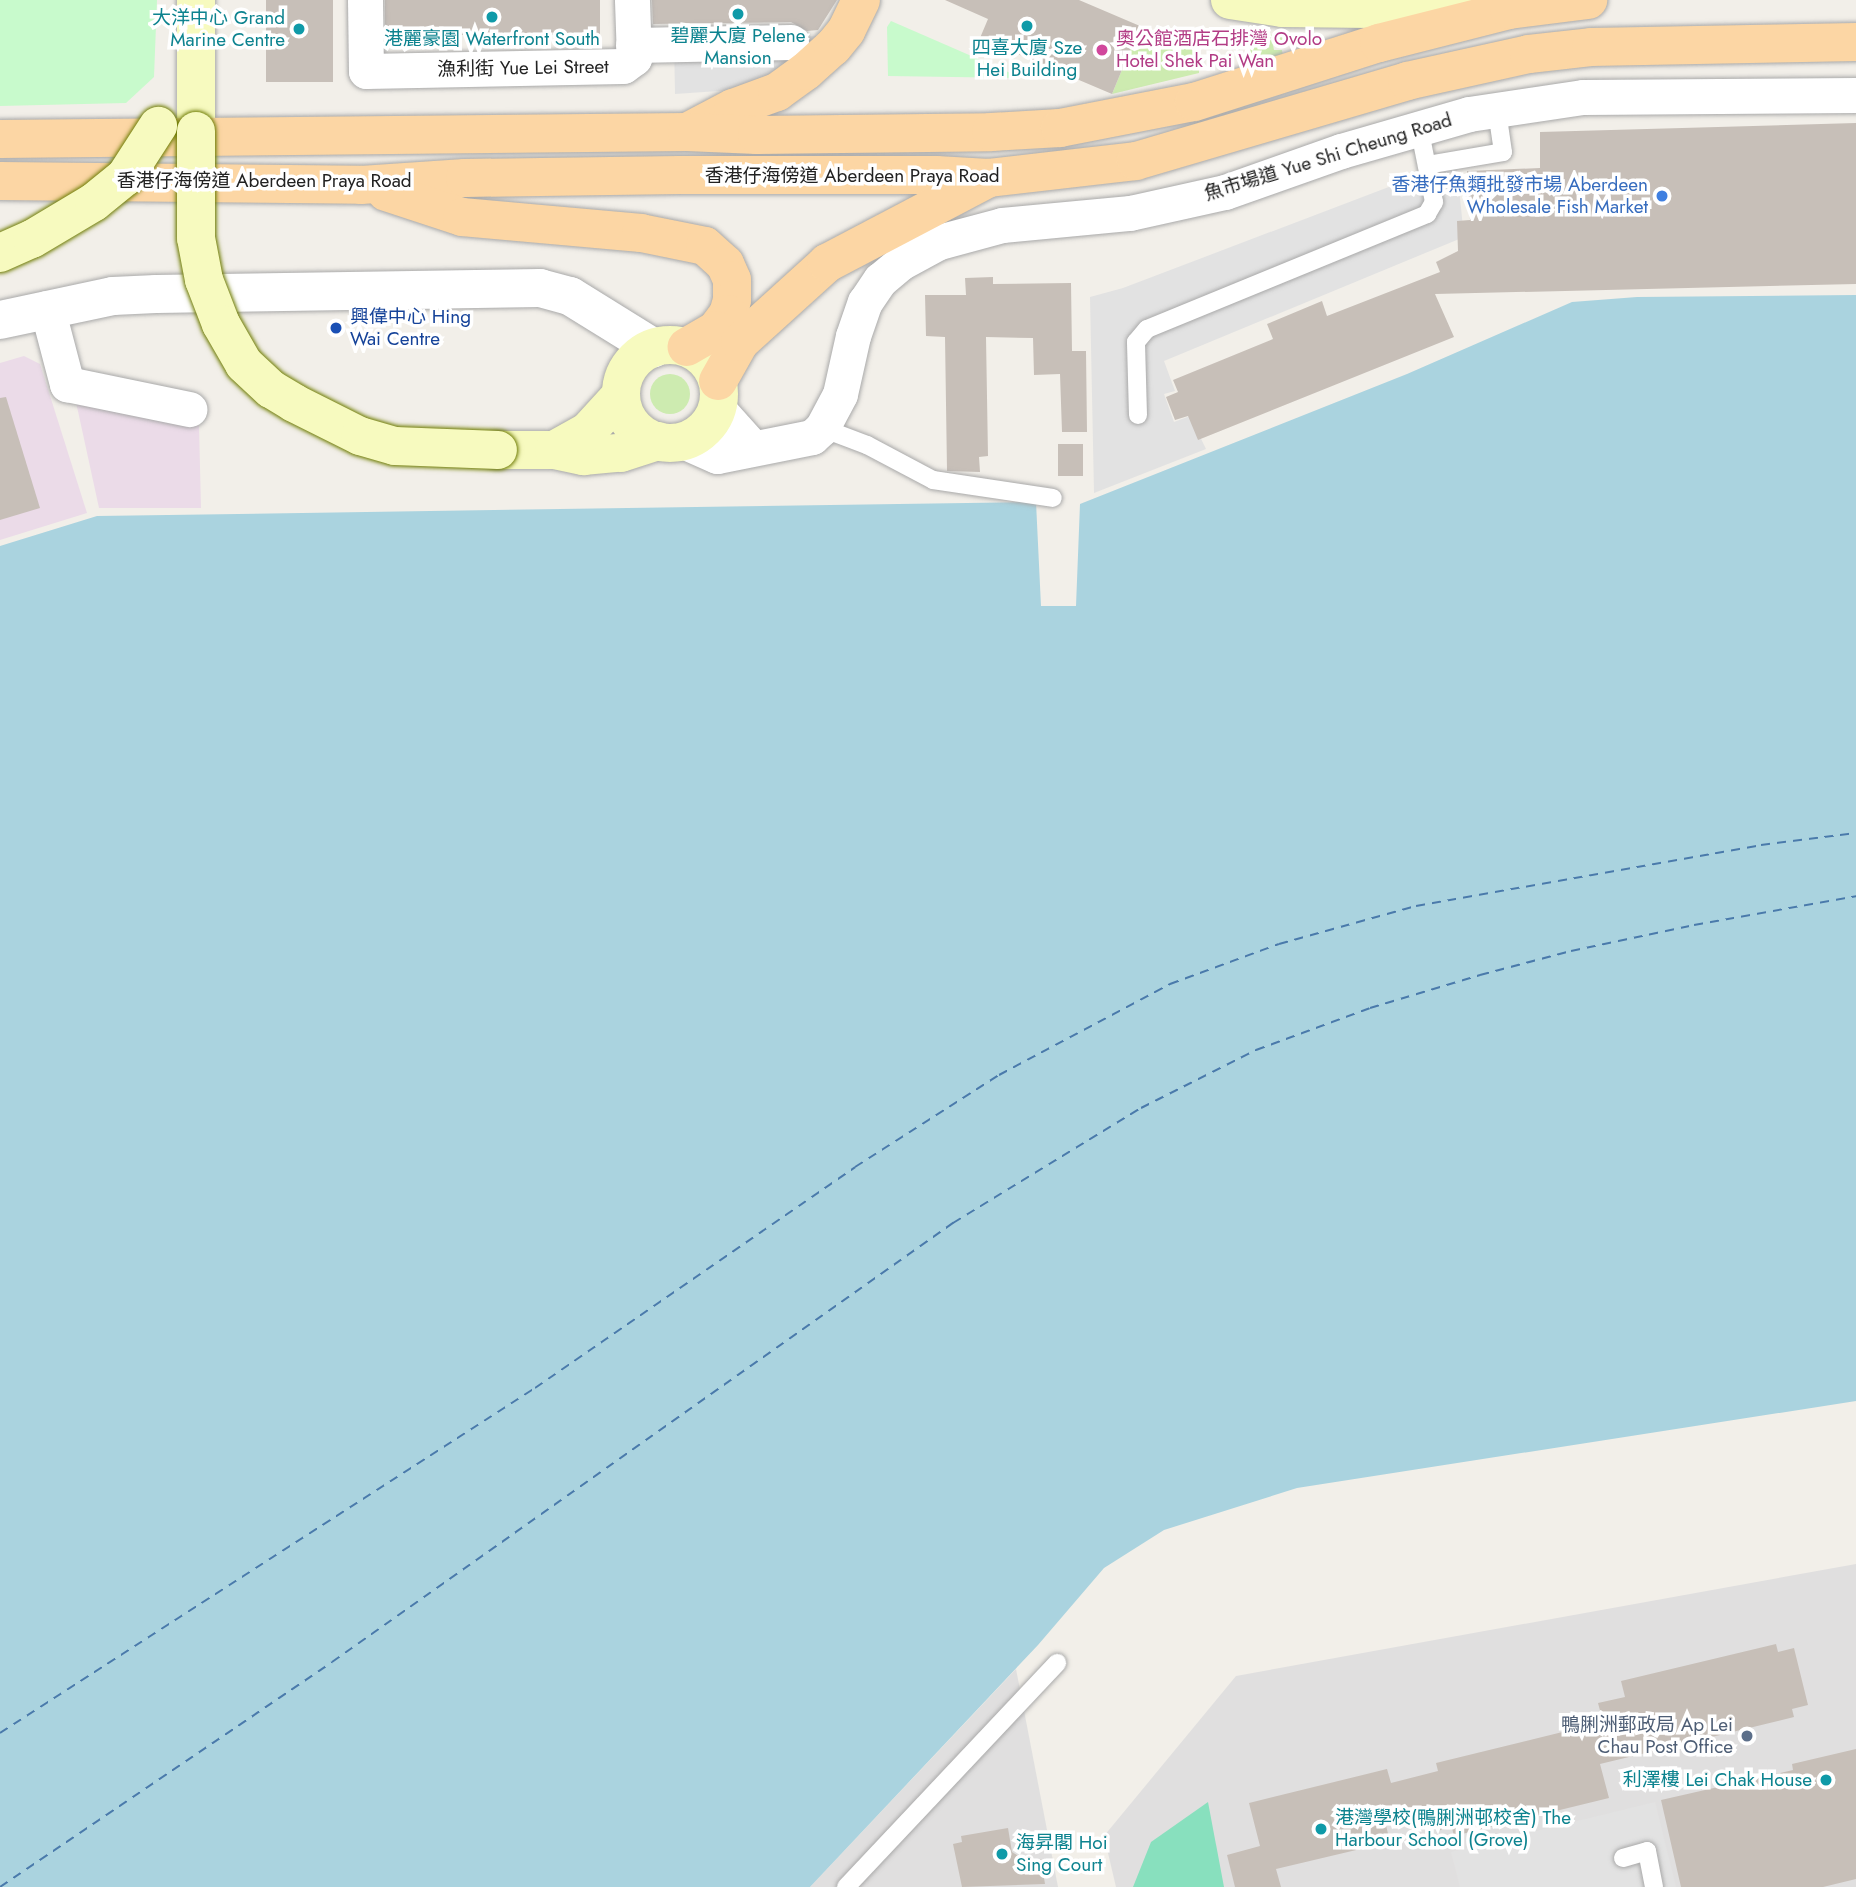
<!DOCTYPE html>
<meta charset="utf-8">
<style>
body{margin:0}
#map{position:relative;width:1856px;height:1887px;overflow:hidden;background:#f2efe9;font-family:Jost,"Noto Sans TC",sans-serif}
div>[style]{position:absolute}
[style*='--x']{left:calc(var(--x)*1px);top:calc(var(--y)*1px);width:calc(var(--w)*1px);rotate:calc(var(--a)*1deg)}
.residential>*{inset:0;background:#e0dfdf}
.industrial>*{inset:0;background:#ebdbe8}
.grass>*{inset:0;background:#cdebb0}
.round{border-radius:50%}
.park>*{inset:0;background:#c8facc}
.pitch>*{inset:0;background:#88e0be}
.parking>*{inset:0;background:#e2e2e2}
.water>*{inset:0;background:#aad3df}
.ferry>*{height:2px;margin-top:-1px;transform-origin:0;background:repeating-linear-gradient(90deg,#4a7aab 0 9px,transparent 0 16px)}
.building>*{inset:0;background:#c7bfb8;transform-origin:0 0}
.roads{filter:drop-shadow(0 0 2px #a9a9a9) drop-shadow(0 0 2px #a9a9a9)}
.service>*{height:18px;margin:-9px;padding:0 9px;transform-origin:9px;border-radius:9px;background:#fff}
.minor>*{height:35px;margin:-17.5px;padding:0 17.5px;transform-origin:17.5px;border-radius:17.5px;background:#fff}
.tertiary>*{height:38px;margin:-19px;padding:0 19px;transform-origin:19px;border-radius:19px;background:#fff}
.secondary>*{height:38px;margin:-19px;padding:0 19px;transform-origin:19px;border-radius:19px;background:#f7fabf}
.secondary>.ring{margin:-19px;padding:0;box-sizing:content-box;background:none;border:38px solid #f7fabf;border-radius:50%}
.primary>*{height:38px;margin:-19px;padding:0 19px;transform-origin:19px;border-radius:19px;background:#fcd6a4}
.bridges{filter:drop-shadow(0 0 2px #707d05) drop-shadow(0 0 2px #707d05)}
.secondary-bridge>*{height:38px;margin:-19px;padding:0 19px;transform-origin:19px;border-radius:19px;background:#f7fabf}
.dots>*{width:19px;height:19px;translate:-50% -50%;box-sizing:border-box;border:4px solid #fff;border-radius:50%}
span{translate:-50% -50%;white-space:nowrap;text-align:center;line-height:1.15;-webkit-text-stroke:7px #fff;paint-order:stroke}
.culture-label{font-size:19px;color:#0d838f}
.right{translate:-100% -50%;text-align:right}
.left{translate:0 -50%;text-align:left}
.hotel-label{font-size:19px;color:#b23c85}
.street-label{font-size:19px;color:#222}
.shop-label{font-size:19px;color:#366cbe}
.transit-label{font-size:19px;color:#164399}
.service-label{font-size:19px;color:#4e5e75}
</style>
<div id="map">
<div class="residential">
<i style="clip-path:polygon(1856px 1564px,1856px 1887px,1116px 1887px,1104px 1836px,1236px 1676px)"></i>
<i style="clip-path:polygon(1016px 1669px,1058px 1887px,810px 1887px)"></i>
</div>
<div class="industrial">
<i style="clip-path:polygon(24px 356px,40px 364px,87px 513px,0 540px,0 363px)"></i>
<i style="clip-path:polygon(76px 402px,199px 426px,201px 508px,99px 508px)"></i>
</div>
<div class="grass">
<i style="clip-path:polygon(1140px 26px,1192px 49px,1199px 58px,1199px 73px,1112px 94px)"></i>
<i style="clip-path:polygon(1248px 32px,1282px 36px,1282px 45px,1273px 45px,1274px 50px,1282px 50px,1283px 57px,1263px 62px,1249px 55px)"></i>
<i class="round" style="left:650px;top:374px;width:40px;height:40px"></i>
</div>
<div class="park">
<i style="clip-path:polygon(0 0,157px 0,154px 77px,126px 103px,0 106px)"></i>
<i style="clip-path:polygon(891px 21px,1022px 78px,888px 76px,887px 27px)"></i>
</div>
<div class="pitch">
<i style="clip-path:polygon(1208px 1802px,1224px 1887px,1133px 1887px,1151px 1842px)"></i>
</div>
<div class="parking">
<i style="clip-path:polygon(822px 36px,803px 60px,733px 90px,675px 94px,674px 40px)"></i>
<i style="clip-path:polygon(1457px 169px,1464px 237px,1164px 361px,1175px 391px,1164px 394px,1174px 422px,1190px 416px,1206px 449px,1094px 493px,1090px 297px,1123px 288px,1394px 185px,1401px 197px,1415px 192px,1412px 178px)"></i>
<i style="clip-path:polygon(1655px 1802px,1676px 1887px,1460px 1887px,1451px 1852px)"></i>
</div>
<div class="water">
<i style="clip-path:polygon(1856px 295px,1856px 1401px,1297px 1488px,1164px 1530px,1104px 1568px,1038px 1645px,810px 1887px,0 1887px,0 546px,97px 516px,1036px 502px,1041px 606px,1076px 606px,1080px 504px,1407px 374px,1572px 302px,1637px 297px)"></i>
</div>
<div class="ferry">
<i style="--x:0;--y:1733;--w:637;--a:-32.82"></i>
<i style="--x:535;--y:1388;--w:389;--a:-34.6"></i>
<i style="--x:855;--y:1167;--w:171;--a:-32.6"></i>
<i style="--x:999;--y:1075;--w:194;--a:-28"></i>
<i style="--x:1170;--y:984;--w:116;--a:-20.2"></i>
<i style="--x:1279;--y:944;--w:142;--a:-15.5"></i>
<i style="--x:1416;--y:906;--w:350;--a:-10"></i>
<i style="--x:1761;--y:845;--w:96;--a:-7.2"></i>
<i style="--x:0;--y:1887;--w:401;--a:-34.1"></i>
<i style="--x:332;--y:1662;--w:761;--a:-35.26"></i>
<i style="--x:953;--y:1223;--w:220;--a:-31.5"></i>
<i style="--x:1141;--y:1108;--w:129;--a:-26.8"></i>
<i style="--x:1256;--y:1050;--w:121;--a:-20.2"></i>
<i style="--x:1370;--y:1008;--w:115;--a:-16.7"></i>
<i style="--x:1480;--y:975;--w:94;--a:-14.8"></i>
<i style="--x:1571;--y:951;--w:126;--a:-11.9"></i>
<i style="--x:1694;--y:925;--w:165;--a:-10.1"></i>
</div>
<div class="building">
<i style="left:266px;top:0;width:67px;height:82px"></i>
<i style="left:385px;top:0;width:215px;height:35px"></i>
<i style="clip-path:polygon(652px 0,837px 0,818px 30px,807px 31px,791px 22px,653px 24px)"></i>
<i style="clip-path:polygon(945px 0,1079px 0,1140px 26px,1112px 94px,980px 38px,988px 19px)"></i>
<i style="clip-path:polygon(1856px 123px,1856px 284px,1435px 294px,1454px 337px,1198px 440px,1188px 416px,1175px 420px,1166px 397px,1178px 392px,1173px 380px,1273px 339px,1267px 324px,1322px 301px,1327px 316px,1440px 272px,1436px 262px,1458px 251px,1457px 221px,1470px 220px,1467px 171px,1540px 168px,1540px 132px)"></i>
<i style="clip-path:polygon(993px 277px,993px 284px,1071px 283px,1072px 351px,1086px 351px,1087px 432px,1062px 432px,1060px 374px,1034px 375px,1033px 338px,986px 337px,988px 456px,979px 457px,980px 472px,947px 471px,945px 337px,926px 336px,925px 295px,966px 295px,965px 278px)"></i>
<i style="clip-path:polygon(6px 397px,40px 508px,0 520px,0 398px)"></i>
<i style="left:1058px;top:444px;width:25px;height:32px"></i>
<i style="clip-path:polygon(1776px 1644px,1778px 1652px,1794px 1648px,1808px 1705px,1792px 1709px,1794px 1717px,1600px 1764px,1609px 1798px,1454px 1836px,1452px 1828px,1436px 1831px,1430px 1805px,1384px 1817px,1390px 1842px,1276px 1869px,1281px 1887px,1235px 1887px,1227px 1855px,1260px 1846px,1249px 1803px,1387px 1769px,1391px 1783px,1438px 1771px,1436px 1763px,1603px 1722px,1598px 1703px,1625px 1697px,1621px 1681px)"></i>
<i style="clip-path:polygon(1856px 1749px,1856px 1879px,1823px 1887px,1681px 1887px,1661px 1800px,1793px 1770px,1792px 1764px)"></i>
<i style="clip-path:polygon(1008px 1828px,1012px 1852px,1028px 1862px,1041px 1859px,1045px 1884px,962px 1887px,953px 1844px,962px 1842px,961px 1836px)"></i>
</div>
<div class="roads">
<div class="service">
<i style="--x:1427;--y:165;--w:77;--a:-9.7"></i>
<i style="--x:1503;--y:152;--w:41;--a:-98.3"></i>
<i style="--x:1138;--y:415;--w:73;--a:-91.6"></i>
<i style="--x:1136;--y:342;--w:17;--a:-50"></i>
<i style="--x:1147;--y:329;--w:303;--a:-22.3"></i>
<i style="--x:1427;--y:214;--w:14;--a:-60"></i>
<i style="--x:1434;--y:202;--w:76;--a:-101.3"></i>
<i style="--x:822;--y:428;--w:48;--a:20.7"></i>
<i style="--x:867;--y:445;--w:75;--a:27.9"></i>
<i style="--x:933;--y:480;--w:121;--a:8.5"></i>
<i style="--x:1623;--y:1858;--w:25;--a:-16"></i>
<i style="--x:1647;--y:1851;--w:37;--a:79"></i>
<i style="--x:846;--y:1887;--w:308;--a:-46.7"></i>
</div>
<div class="minor">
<i style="--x:365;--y:0;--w:71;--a:89.2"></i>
<i style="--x:366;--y:71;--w:257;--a:-1.1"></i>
<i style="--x:623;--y:66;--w:14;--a:-36"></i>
<i style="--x:634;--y:58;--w:58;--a:-92"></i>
<i style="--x:633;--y:45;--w:158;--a:-1.1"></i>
<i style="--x:47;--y:308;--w:79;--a:75.3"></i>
<i style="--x:67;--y:384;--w:125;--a:11.6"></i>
<i style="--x:717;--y:408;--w:54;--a:48"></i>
<i style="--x:683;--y:441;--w:37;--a:24"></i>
<i style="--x:717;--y:456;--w:97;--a:-11.3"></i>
<i style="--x:812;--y:437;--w:13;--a:-42"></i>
<i style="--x:822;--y:428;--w:38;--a:-62"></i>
<i style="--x:840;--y:394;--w:59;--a:-77.4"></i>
<i style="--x:853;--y:336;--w:36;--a:-71"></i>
<i style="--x:865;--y:302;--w:27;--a:-56"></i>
<i style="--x:880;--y:280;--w:26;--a:-40"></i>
<i style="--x:900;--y:263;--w:44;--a:-28.3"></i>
<i style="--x:939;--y:242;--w:65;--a:-15.1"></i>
<i style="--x:1002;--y:225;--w:129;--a:-5.4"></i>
<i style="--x:1130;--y:213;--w:97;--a:-12.5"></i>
<i style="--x:1225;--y:192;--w:123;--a:-19.5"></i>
<i style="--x:1341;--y:151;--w:133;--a:-16.1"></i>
<i style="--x:1469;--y:114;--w:115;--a:-8.5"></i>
<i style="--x:1583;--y:97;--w:273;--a:-0.4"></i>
</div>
<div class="tertiary">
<i style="--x:0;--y:320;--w:116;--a:-12"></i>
<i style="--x:113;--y:296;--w:43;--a:-2.7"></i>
<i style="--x:156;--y:294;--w:384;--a:-0.9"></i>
<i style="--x:540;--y:288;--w:31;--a:15"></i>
<i style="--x:570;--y:296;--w:99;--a:31.8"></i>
</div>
<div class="secondary">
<i style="--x:1230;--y:0;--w:53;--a:8.7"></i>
<i style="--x:1282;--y:8;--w:204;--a:0.6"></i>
<i style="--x:196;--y:131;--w:131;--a:-90"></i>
<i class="ring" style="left:621px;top:345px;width:60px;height:60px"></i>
<i style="--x:498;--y:450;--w:56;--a:0"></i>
<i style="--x:554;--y:450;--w:30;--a:12"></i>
<i style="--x:583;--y:456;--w:38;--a:-5"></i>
<i style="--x:621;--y:453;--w:39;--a:-18"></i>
<i style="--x:554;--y:450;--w:39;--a:-29"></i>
<i style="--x:588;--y:431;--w:49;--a:-47.5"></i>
</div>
<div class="primary">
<i style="--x:687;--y:132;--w:52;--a:-27.6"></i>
<i style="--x:733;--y:108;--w:47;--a:-20"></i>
<i style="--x:777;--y:92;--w:36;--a:-36"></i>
<i style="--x:806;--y:71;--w:36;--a:-42"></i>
<i style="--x:833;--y:47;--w:21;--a:-51"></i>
<i style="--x:846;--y:31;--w:34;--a:-64"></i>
<i style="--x:0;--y:139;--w:687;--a:-0.58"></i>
<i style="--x:687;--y:132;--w:70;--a:2.5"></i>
<i style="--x:757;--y:135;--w:234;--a:-0.7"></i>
<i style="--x:991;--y:132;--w:69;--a:-3.3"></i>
<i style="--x:1060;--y:128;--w:136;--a:-11"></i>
<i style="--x:1194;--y:102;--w:194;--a:-17.7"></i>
<i style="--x:1379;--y:43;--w:134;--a:-14.2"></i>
<i style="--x:1509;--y:10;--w:80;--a:-7.2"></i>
<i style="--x:0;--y:181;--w:361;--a:0.6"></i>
<i style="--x:361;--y:185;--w:104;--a:-3.9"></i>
<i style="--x:465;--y:178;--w:215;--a:-0.8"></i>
<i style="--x:680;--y:175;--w:256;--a:0"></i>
<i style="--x:936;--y:175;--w:53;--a:3.2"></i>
<i style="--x:989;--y:178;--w:148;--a:-6.6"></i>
<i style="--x:1136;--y:161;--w:283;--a:-16.4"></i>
<i style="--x:1407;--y:81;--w:125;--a:-12.5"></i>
<i style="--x:1529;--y:54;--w:62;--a:-6.4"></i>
<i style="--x:1591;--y:47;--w:265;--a:-1.1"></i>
<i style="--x:386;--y:192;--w:80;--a:18.2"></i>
<i style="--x:462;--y:217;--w:180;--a:5.1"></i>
<i style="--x:641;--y:233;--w:65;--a:11.5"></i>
<i style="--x:705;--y:246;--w:27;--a:42"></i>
<i style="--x:725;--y:264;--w:17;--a:66"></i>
<i style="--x:732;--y:280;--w:20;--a:90"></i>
<i style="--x:732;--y:300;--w:15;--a:106"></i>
<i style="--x:728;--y:314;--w:20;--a:127"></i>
<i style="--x:716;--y:330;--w:34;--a:150"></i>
<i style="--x:718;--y:381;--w:45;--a:-60.6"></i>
<i style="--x:740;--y:342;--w:118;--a:-42.2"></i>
<i style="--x:827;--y:263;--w:183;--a:-27.7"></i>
</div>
</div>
<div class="bridges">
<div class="secondary-bridge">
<i style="--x:196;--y:131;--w:107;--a:90"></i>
<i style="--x:196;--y:238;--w:43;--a:79.2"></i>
<i style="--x:204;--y:280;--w:47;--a:68.9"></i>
<i style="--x:221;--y:324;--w:46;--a:60.1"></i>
<i style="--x:244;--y:364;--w:37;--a:43"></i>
<i style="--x:271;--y:389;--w:27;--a:31"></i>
<i style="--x:294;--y:403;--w:74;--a:26.6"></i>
<i style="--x:360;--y:436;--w:36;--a:16"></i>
<i style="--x:395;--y:446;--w:103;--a:2.2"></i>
<i style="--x:0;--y:253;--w:35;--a:-24"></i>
<i style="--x:32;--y:239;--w:72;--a:-30.8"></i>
<i style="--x:94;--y:202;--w:40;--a:-39"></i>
<i style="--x:125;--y:177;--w:61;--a:-57.1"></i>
</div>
</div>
<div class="dots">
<i style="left:738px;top:14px;background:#0f9aa8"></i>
<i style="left:492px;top:17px;background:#0f9aa8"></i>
<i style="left:1027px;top:26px;background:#0f9aa8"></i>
<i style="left:299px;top:29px;background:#0f9aa8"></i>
<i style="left:1102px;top:50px;background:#d1479c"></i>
<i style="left:1662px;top:196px;background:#3f7fe0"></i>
<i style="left:336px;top:328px;background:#1a4fb4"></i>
<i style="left:1747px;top:1736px;background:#5c6f8a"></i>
<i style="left:1826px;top:1780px;background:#0f9aa8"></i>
<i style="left:1321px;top:1829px;background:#0f9aa8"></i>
<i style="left:1002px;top:1854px;background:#0f9aa8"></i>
</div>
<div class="culture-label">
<span class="right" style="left:285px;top:29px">大洋中心 Grand<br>Marine Centre</span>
<span style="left:738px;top:47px">碧麗大廈 Pelene<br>Mansion</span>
<span style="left:492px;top:39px">港麗豪園 Waterfront South</span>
<span style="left:1027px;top:59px">四喜大廈 Sze<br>Hei Building</span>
<span class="right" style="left:1812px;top:1780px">利澤樓 Lei Chak House</span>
<span class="left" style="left:1335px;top:1829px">港灣學校(鴨脷洲邨校舍) The<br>Harbour School (Grove)</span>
<span class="left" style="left:1016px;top:1854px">海昇閣 Hoi<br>Sing Court</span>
</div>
<div class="hotel-label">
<span class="left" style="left:1116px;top:50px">奧公館酒店石排灣 Ovolo<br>Hotel Shek Pai Wan</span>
</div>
<div class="street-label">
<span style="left:523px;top:68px;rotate:-1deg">漁利街 Yue Lei Street</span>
<span style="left:1328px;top:157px;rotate:-17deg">魚市場道 Yue Shi Cheung Road</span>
<span style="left:852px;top:176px">香港仔海傍道 Aberdeen Praya Road</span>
<span style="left:264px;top:181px">香港仔海傍道 Aberdeen Praya Road</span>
</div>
<div class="shop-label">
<span class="right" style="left:1648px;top:196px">香港仔魚類批發市場 Aberdeen<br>Wholesale Fish Market</span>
</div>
<div class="transit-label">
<span class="left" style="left:350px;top:328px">興偉中心 Hing<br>Wai Centre</span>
</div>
<div class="service-label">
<span class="right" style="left:1733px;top:1736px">鴨脷洲郵政局 Ap Lei<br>Chau Post Office</span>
</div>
</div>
